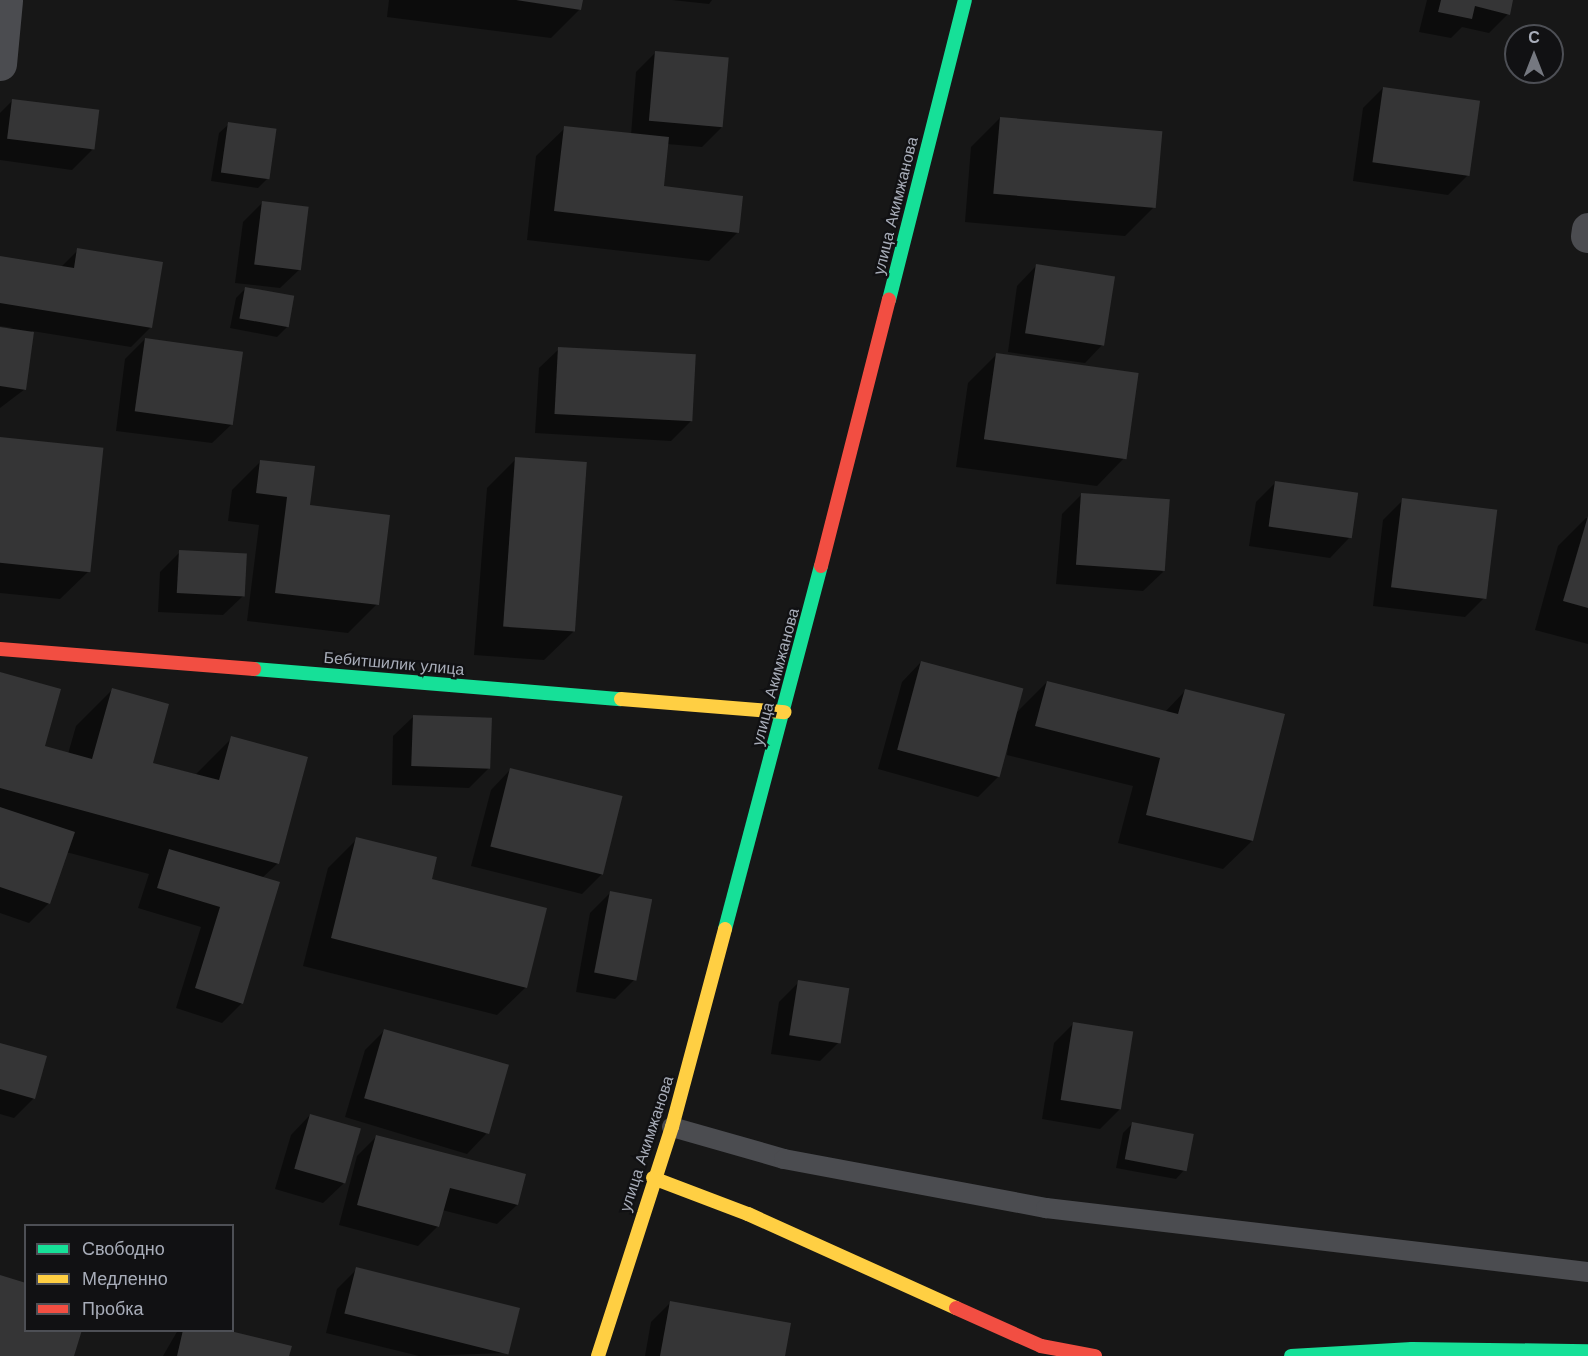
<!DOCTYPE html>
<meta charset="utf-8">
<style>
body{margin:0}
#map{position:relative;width:1588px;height:1356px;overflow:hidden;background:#171717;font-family:"Work Sans",sans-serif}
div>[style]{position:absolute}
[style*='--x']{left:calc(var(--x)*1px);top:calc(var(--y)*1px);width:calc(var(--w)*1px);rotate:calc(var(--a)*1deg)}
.shadow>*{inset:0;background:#0007}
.building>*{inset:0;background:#353536;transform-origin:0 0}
.lane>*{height:20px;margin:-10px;padding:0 10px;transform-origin:10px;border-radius:10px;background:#4b4c50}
.street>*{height:33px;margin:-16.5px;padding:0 16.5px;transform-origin:16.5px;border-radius:16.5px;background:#4b4c50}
.fast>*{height:14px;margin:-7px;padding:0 7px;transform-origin:7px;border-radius:7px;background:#16e098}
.slow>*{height:14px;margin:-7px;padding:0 7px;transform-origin:7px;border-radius:7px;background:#ffcf43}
.jam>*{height:14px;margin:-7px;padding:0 7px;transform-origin:7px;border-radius:7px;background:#f24e42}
span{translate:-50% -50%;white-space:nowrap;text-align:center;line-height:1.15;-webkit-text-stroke:4.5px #111113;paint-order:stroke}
.street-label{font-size:16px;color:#a8adb9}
.legend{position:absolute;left:24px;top:1224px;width:210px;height:108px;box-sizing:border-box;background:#111113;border:2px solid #4d4f55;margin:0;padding:8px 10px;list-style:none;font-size:18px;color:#a8adb9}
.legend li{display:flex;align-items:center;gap:12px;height:30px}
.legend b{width:30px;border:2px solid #4d4f55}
.north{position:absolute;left:1504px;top:24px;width:60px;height:60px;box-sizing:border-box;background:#111113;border:2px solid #4d4f55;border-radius:50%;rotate:0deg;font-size:16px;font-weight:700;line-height:24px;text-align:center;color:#a8adb9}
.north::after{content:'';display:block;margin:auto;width:21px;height:27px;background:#757880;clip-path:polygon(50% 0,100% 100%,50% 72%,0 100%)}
</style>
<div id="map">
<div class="shadow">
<i style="clip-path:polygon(389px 0,581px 0,580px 9px,551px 38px,387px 17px)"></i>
<i style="clip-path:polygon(672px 0,712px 0,709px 4px)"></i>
<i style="clip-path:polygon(1427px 0,1512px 0,1508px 14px,1489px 33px,1462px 27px,1451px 38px,1419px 32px)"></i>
<i style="clip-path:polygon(656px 52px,722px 127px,702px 147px,667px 144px,662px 188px,738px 232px,709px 261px,527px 240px,536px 156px,565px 128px,631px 135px,636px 72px)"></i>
<i style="clip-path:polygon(1383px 88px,1468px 175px,1448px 195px,1353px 181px,1363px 108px)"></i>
<i style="clip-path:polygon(13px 100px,92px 150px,72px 170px,0 160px,0 113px)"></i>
<i style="clip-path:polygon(1000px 118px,1154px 207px,1125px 236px,965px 222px,971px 147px)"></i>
<i style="clip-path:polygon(229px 124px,267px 179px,258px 188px,211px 181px,219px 133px)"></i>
<i style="clip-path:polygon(262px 203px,300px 269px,280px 288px,235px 283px,243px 222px)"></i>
<i style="clip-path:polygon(78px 250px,151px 327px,131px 347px,32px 331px,25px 389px,0 408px,0 329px,13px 328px,0 326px,0 258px,60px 268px)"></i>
<i style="clip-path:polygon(1036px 266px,1104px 343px,1085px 363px,1008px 352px,1017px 286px)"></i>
<i style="clip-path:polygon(245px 289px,287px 327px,277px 337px,230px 328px,236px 298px)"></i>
<i style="clip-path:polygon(145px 339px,232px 424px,212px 443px,116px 431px,125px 359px)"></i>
<i style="clip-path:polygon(559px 349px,691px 421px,671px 441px,535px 433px,539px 368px)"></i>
<i style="clip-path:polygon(997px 354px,1125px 457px,1097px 486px,956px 467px,968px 383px)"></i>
<i style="clip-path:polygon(0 439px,89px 571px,60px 599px,0 593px)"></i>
<i style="clip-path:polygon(516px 459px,573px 632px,544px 660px,474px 655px,487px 488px)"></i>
<i style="clip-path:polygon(261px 461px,377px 604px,348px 633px,247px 621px,259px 525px,228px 521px,232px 490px)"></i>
<i style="clip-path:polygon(1276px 482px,1349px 538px,1330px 558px,1249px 546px,1256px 502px)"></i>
<i style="clip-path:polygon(1082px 494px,1163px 572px,1143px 591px,1056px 584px,1062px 514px)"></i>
<i style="clip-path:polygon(1403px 500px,1485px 597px,1465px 617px,1373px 606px,1383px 520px)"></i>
<i style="clip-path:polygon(1586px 518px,1588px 518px,1588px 644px,1535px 630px,1558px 546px)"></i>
<i style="clip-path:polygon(180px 552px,243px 596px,223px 615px,158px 612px,160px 572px)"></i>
<i style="clip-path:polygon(921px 662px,1015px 714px,1047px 682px,1165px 712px,1185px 691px,1252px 841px,1223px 869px,1118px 843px,1133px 786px,1007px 755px,1009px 735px,998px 777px,978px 797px,878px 769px,902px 682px)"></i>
<i style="clip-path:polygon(0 673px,44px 747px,68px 754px,76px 726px,112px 690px,151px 764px,196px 774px,232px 738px,278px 863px,262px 878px,242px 1003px,222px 1023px,176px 1008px,201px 927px,138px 908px,149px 874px,66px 852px,49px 903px,29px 923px,0 913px)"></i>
<i style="clip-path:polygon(413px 717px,489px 768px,469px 788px,392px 785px,393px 736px)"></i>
<i style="clip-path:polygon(510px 770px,602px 874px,582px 894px,471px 866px,491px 790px)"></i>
<i style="clip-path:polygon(357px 839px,430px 880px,526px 987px,497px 1015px,303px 966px,328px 868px)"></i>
<i style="clip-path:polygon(610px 893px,635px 979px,615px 999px,576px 992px,590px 913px)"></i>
<i style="clip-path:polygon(799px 982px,839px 1042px,820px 1061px,771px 1054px,779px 1002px)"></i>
<i style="clip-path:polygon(1073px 1024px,1120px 1109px,1100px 1129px,1042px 1119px,1054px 1043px)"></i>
<i style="clip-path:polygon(385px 1030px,486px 1134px,467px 1154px,345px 1117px,365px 1050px)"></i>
<i style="clip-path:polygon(0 1044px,34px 1098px,14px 1118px,0 1114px)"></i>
<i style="clip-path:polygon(310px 1115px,359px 1130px,343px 1184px,323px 1203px,275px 1189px,291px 1135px)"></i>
<i style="clip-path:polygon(1133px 1123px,1185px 1169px,1176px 1179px,1116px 1168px,1123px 1133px)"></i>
<i style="clip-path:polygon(377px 1136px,517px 1205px,497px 1224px,442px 1210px,438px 1226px,418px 1246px,339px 1225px,357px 1156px)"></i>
<i style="clip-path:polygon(357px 1269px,507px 1353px,419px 1356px,326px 1333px,337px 1289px)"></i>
<i style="clip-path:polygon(670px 1303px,783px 1356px,645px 1356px,651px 1322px)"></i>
<i style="clip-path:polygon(178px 1330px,219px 1330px,288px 1356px,163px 1356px)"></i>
</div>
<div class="building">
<i style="clip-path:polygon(516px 0,583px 0,581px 10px)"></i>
<i style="clip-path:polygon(1441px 0,1513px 0,1510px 15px,1475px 6px,1472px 19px,1438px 12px)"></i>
<i style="left:655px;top:51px;width:74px;height:70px;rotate:5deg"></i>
<i style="left:1383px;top:87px;width:98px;height:76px;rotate:8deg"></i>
<i style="left:12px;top:99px;width:88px;height:40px;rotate:7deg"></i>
<i style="left:1000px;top:117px;width:163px;height:77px;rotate:5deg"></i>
<i style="left:228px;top:122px;width:49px;height:51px;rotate:8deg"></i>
<i style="clip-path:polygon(564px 126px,669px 137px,664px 186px,743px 196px,739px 233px,554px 211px)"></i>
<i style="left:262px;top:201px;width:47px;height:64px;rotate:7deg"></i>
<i style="clip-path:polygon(77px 248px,163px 262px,152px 328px,0 303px,0 256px,74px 268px)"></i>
<i style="left:1036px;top:264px;width:80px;height:70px;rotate:9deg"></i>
<i style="left:245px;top:287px;width:50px;height:32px;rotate:10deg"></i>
<i style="clip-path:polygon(0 327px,34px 332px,26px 390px,0 386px)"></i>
<i style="left:145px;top:338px;width:99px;height:74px;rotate:8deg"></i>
<i style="left:558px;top:347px;width:138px;height:67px;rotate:3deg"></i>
<i style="left:996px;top:353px;width:144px;height:87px;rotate:8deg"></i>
<i style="left:0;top:437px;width:104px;height:125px;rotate:6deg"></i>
<i style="left:515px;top:457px;width:72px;height:170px;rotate:4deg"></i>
<i style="clip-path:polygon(260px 460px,315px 466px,310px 505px,390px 515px,379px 605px,275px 593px,287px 497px,256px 493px)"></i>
<i style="left:1275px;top:481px;width:84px;height:46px;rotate:8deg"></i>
<i style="left:1081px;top:493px;width:89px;height:72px;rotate:4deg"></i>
<i style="left:1402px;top:498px;width:96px;height:90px;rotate:7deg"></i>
<i style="clip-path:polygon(1588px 516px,1588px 608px,1563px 601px)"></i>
<i style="left:179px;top:550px;width:68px;height:43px;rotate:3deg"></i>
<i style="left:921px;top:661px;width:106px;height:92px;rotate:15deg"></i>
<i style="clip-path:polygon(0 672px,61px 689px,45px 746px,92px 759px,112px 688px,169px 704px,153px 763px,219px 780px,231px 736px,308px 757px,279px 864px,0 788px)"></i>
<i style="clip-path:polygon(1047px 681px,1178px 714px,1185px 689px,1285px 714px,1253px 841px,1146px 815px,1160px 758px,1035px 726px)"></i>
<i style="left:413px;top:715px;width:79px;height:51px;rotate:2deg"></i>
<i style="left:510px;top:768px;width:116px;height:81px;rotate:14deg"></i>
<i style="clip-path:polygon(0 807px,75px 832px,50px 904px,0 887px)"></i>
<i style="clip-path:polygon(356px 837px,437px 857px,432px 879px,547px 908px,527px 988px,331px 938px)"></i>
<i style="clip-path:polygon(169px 849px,280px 882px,243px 1004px,195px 988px,220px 907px,157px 888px)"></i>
<i style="left:610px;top:891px;width:43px;height:83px;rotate:11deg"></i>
<i style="left:798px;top:980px;width:52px;height:56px;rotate:9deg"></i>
<i style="left:1073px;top:1022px;width:61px;height:79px;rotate:9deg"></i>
<i style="left:384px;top:1029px;width:130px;height:72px;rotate:16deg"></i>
<i style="clip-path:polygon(0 1043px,47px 1056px,35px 1099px,0 1089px)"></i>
<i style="left:310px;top:1114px;width:53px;height:57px;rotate:16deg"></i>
<i style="left:1132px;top:1122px;width:63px;height:38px;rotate:11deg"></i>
<i style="clip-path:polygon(376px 1135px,526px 1174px,518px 1205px,450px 1188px,439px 1227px,357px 1205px)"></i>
<i style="left:356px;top:1267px;width:169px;height:48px;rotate:14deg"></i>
<i style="clip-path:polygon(0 1275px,26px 1283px,26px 1330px,82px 1330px,74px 1356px,0 1356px)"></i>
<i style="clip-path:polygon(670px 1301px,791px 1323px,785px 1356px,660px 1356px)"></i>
<i style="clip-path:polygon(183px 1330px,226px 1330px,292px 1346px,289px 1356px,177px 1356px)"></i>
</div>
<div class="lane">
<i style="--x:672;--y:1127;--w:116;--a:15.9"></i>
<i style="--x:784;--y:1159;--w:267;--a:10.6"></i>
<i style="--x:1046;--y:1208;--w:546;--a:6.73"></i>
</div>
<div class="street">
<i style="--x:0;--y:64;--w:64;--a:-84.6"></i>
<i style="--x:1587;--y:236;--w:7;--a:-82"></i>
</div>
<div class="fast">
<i style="--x:889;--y:300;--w:309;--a:-75.8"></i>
<i style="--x:254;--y:669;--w:368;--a:4.7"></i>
<i style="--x:725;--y:929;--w:375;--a:-75.2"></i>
<i style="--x:1291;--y:1356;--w:121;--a:-3.3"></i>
<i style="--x:1412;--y:1349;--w:176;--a:0.7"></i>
</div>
<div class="slow">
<i style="--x:621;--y:699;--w:164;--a:4.6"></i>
<i style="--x:653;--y:1178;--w:102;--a:20.8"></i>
<i style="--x:748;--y:1214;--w:228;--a:24.3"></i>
<i style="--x:598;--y:1356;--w:241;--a:-72.1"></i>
<i style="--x:672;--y:1127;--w:205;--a:-75"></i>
</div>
<div class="jam">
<i style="--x:821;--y:566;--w:275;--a:-75.7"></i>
<i style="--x:0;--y:649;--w:255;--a:4.5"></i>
<i style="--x:956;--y:1308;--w:93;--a:24.1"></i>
<i style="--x:1041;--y:1346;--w:55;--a:10.5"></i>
</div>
<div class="street-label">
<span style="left:896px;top:206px;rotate:-76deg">улица Акимжанова</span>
<span style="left:394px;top:664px;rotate:5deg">Бебитшилик улица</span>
<span style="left:776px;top:677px;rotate:-75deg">улица Акимжанова</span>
<span style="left:647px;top:1144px;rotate:-72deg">улица Акимжанова</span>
</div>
<ul class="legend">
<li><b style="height:8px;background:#16e098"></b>Свободно</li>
<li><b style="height:8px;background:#ffcf43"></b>Медленно</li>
<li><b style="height:8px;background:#f24e42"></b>Пробка</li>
</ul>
<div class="north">С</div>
</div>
